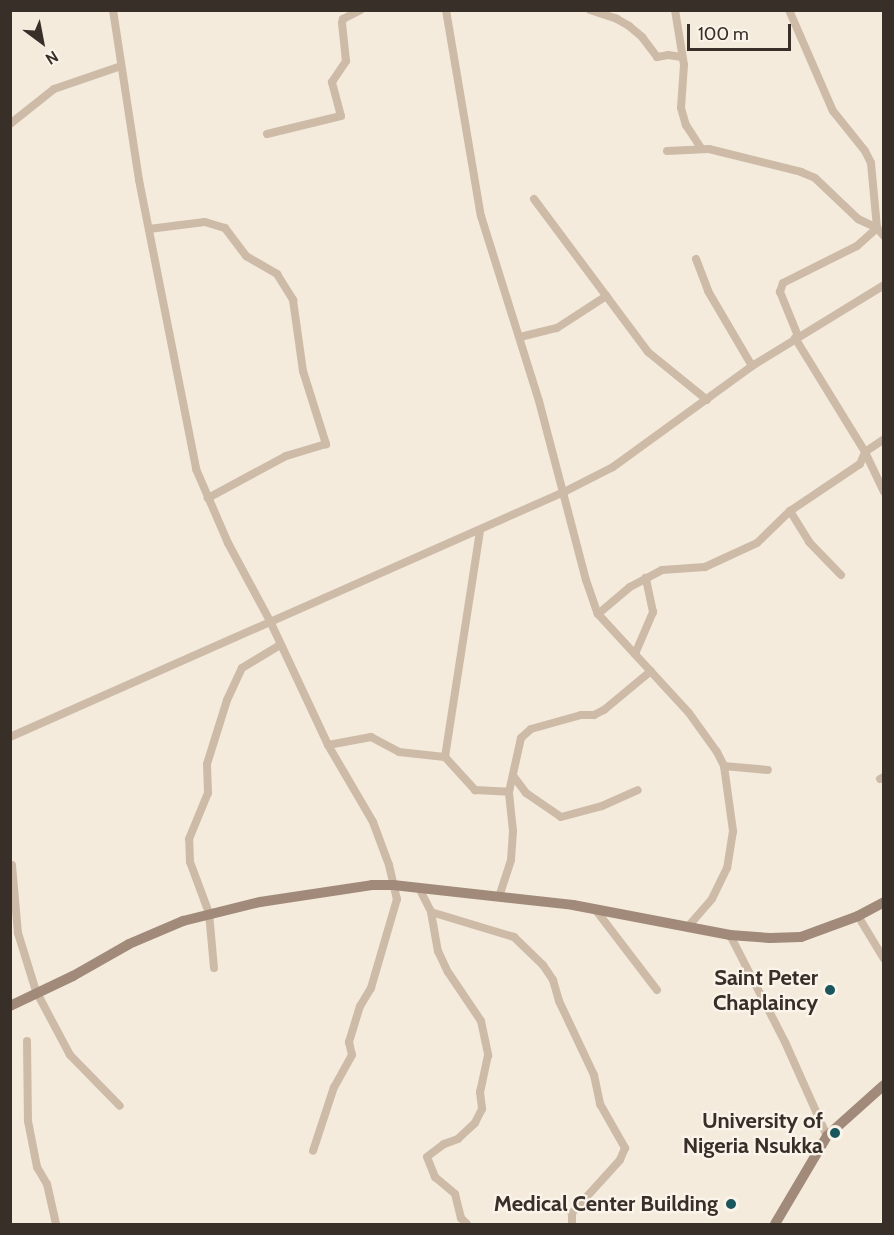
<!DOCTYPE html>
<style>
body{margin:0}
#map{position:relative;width:894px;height:1235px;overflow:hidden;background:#f4ebdd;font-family:Cabin,sans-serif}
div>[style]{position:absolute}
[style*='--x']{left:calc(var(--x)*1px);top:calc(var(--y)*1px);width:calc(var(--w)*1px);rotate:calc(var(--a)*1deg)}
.street>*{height:8px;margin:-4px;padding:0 4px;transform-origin:4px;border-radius:4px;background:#cdbba8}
.secondary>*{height:10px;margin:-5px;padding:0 5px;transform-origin:5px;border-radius:5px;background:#a18a79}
.dots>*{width:16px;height:16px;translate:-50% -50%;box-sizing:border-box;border:3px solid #fbf4ea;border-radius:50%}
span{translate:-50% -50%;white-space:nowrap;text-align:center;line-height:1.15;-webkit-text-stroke:4.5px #fbf4ea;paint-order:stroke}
.poi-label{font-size:22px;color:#392f29;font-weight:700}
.right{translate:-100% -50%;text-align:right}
.frame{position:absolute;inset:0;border:12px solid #392f29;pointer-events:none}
.north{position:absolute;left:12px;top:12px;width:60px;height:60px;-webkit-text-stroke:4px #fbf4ea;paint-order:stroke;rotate:148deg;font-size:16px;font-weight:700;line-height:24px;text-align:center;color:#392f29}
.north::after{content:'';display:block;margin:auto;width:21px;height:27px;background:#392f29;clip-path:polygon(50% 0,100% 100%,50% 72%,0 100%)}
.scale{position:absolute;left:687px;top:24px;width:104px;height:27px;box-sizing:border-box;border:3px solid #392f29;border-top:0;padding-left:8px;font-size:18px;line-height:21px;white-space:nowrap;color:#392f29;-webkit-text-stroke:4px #fbf4ea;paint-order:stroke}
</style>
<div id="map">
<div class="street">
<i style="--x:113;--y:10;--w:172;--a:81.3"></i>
<i style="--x:139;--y:180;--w:295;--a:78.8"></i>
<i style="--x:196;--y:469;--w:81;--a:66.6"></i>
<i style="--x:228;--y:543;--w:89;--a:61.7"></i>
<i style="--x:270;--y:621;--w:137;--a:64.9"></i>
<i style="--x:328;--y:745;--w:89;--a:59.7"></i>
<i style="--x:373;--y:822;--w:46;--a:69.6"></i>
<i style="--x:389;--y:865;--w:35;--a:77"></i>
<i style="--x:397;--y:899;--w:93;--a:106.3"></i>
<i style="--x:371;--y:988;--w:21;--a:121"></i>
<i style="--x:360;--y:1006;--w:38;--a:107"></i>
<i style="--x:349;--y:1042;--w:13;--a:77"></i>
<i style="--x:352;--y:1055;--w:37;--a:119"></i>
<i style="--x:334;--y:1087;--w:67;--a:108.2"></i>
<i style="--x:446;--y:10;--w:209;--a:80.4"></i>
<i style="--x:481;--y:216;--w:194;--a:72.6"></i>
<i style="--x:539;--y:401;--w:185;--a:75.3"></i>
<i style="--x:586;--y:580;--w:36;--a:71"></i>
<i style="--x:598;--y:614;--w:134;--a:47.4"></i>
<i style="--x:689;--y:713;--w:48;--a:54.3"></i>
<i style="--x:717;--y:752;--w:16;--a:63"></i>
<i style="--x:724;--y:766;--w:66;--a:82.1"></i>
<i style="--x:733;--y:831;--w:37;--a:99"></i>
<i style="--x:727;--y:868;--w:34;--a:116"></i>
<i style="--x:712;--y:899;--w:35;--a:131"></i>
<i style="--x:590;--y:10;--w:28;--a:18"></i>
<i style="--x:617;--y:19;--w:14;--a:30"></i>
<i style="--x:629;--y:26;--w:17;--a:40"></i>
<i style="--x:642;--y:37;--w:25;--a:53"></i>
<i style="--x:657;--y:57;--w:11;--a:-10"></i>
<i style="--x:668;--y:55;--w:14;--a:8"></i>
<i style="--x:675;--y:10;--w:56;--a:80.7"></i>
<i style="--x:684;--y:65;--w:43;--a:94"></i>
<i style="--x:681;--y:108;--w:18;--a:74"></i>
<i style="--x:686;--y:125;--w:27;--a:57"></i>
<i style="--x:789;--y:10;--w:110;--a:66.5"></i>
<i style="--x:833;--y:111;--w:51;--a:51.3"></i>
<i style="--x:865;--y:151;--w:13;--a:63"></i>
<i style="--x:871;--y:163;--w:65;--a:84.7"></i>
<i style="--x:10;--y:124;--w:56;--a:-38.5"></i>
<i style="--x:54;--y:89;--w:71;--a:-18.9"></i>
<i style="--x:267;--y:134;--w:76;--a:-13.7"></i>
<i style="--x:341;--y:116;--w:35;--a:-105"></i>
<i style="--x:332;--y:82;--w:25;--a:-56"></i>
<i style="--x:346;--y:61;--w:38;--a:-96"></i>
<i style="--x:342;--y:23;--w:4;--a:-76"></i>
<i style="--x:343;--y:19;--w:20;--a:-27"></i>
<i style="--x:667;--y:151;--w:42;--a:-2.7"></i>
<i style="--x:709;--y:149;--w:95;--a:14"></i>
<i style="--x:801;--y:172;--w:15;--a:23"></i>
<i style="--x:815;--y:178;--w:59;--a:43.6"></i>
<i style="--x:858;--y:219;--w:21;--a:25"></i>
<i style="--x:877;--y:228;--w:11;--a:49"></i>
<i style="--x:534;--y:199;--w:191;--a:53.3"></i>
<i style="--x:648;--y:352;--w:76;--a:39.1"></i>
<i style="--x:149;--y:229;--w:56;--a:-7.1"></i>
<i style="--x:205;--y:222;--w:21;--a:17"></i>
<i style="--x:225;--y:228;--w:35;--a:53"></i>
<i style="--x:246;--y:256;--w:36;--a:30"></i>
<i style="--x:277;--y:274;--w:31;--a:58"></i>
<i style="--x:293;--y:300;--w:72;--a:82"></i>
<i style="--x:303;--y:371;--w:77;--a:72.5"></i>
<i style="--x:326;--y:444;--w:42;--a:163.3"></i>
<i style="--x:286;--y:456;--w:89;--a:151.7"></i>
<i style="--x:696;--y:259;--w:34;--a:69"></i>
<i style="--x:708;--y:291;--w:87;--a:59.6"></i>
<i style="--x:798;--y:336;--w:48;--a:-112.2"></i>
<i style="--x:780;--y:292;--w:9;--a:-72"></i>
<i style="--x:783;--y:283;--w:83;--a:-26.6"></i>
<i style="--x:857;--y:246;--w:27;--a:-42"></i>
<i style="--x:520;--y:337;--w:38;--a:-14"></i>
<i style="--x:557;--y:328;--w:59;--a:-33.1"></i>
<i style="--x:795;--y:338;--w:134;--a:58.4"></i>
<i style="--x:865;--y:452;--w:44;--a:64.6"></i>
<i style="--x:790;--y:511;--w:36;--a:58"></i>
<i style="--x:809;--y:542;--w:46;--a:45.9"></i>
<i style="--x:598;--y:614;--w:42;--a:-40.2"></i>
<i style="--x:630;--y:587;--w:36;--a:-28"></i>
<i style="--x:662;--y:570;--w:43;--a:-4"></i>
<i style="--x:705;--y:567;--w:57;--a:-24.8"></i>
<i style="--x:757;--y:543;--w:46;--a:-44.1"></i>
<i style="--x:790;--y:511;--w:84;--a:-33.9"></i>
<i style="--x:860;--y:464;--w:13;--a:-67"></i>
<i style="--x:865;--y:452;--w:23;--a:-34"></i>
<i style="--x:635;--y:654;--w:46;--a:-66.8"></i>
<i style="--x:653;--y:612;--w:35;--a:-102"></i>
<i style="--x:10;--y:737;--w:606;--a:-23.86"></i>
<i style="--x:564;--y:492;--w:55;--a:-27"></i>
<i style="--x:613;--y:467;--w:172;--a:-36"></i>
<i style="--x:752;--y:366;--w:155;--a:-31.5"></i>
<i style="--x:328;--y:745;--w:44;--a:-10.5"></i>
<i style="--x:371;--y:737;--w:32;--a:28"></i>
<i style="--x:399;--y:752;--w:46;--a:6.2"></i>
<i style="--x:445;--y:757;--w:45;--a:47.7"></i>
<i style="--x:475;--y:790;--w:34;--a:3"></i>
<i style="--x:445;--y:757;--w:229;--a:-81.2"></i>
<i style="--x:724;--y:766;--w:44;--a:5.2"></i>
<i style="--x:514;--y:777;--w:20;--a:53"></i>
<i style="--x:526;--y:793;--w:42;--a:34.4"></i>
<i style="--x:561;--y:817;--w:42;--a:-15"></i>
<i style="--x:602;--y:806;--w:39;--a:-24"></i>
<i style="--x:880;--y:779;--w:4;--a:-27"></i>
<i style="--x:12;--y:865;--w:68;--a:85"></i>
<i style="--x:18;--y:933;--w:61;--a:72.8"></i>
<i style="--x:36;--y:991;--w:72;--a:62"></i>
<i style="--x:70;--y:1055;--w:71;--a:45.6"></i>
<i style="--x:419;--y:888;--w:27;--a:63"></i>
<i style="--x:431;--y:912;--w:40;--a:80"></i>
<i style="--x:438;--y:951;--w:23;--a:65"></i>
<i style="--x:448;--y:972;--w:59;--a:56"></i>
<i style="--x:481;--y:1021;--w:35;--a:78"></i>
<i style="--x:488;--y:1055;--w:38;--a:102"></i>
<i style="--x:480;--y:1092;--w:17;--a:83"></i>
<i style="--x:482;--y:1109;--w:16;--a:117"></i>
<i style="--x:475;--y:1123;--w:23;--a:137"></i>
<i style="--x:458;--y:1139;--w:15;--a:160"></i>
<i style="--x:444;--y:1144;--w:21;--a:143"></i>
<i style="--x:427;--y:1157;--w:22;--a:68"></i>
<i style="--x:435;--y:1177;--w:26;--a:40"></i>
<i style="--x:455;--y:1194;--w:25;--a:76"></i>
<i style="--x:461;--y:1218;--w:8;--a:45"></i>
<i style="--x:499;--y:897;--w:39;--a:-72"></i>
<i style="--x:511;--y:860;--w:29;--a:-86"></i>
<i style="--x:513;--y:831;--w:39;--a:-96"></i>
<i style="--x:509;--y:792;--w:55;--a:-77.5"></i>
<i style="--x:521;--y:738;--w:13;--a:-42"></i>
<i style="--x:531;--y:729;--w:52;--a:-15.6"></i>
<i style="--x:581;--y:715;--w:13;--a:0"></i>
<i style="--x:594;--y:715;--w:11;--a:-27"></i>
<i style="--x:604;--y:710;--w:61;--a:-39.7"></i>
<i style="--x:595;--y:909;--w:102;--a:52.6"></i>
<i style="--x:431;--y:912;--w:87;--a:16.8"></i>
<i style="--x:514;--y:937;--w:40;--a:44"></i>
<i style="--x:543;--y:965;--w:18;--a:56"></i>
<i style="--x:553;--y:980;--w:22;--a:74"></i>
<i style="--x:559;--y:1001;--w:82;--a:64.7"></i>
<i style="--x:594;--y:1075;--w:30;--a:78"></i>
<i style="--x:600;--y:1104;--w:51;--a:60.4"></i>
<i style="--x:625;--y:1148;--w:13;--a:113"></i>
<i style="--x:620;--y:1160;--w:72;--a:132.2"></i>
<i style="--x:572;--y:1213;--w:11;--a:90"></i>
<i style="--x:858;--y:916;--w:50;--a:58.8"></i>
<i style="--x:730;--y:935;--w:120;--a:62.8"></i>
<i style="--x:785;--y:1042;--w:103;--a:65.9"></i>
<i style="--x:214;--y:968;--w:55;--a:-95.2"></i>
<i style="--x:209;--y:913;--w:54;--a:-110.4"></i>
<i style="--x:190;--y:862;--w:23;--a:-92"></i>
<i style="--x:189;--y:839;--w:50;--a:-67.6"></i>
<i style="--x:208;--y:793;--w:29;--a:-92"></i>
<i style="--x:207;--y:764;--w:67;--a:-72.6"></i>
<i style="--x:227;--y:700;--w:35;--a:-65"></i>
<i style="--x:242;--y:668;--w:44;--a:-31.2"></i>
<i style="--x:27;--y:1041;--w:80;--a:89.3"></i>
<i style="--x:28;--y:1121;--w:47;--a:78.9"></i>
<i style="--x:37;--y:1167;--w:20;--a:60"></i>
<i style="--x:47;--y:1184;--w:41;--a:77.3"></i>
</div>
<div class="secondary">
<i style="--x:10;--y:1006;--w:70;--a:-25.5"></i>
<i style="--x:73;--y:976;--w:64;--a:-29.7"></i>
<i style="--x:129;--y:944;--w:59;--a:-23.1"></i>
<i style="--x:183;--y:921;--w:79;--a:-13.9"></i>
<i style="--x:260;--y:902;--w:113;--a:-8.6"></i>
<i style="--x:372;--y:885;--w:21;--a:0"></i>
<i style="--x:393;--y:885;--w:181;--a:6.3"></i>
<i style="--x:573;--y:905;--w:160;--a:10.8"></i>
<i style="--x:730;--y:935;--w:40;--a:4.3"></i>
<i style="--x:770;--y:938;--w:31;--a:-2"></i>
<i style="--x:801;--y:937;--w:61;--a:-20.2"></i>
<i style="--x:858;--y:916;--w:30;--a:-28"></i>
<i style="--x:775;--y:1224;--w:102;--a:-59.4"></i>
<i style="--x:827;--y:1136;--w:76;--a:-41.8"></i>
</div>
<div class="dots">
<i style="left:830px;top:990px;background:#1b555e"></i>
<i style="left:835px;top:1133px;background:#1b555e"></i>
<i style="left:731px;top:1204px;background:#1b555e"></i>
</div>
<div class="poi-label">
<span class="right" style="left:818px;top:990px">Saint Peter<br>Chaplaincy</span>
<span class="right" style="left:823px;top:1133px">University of<br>Nigeria Nsukka</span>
<span class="right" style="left:718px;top:1204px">Medical Center Building</span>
</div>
<div class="frame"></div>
<div class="north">N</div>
<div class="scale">100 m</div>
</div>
